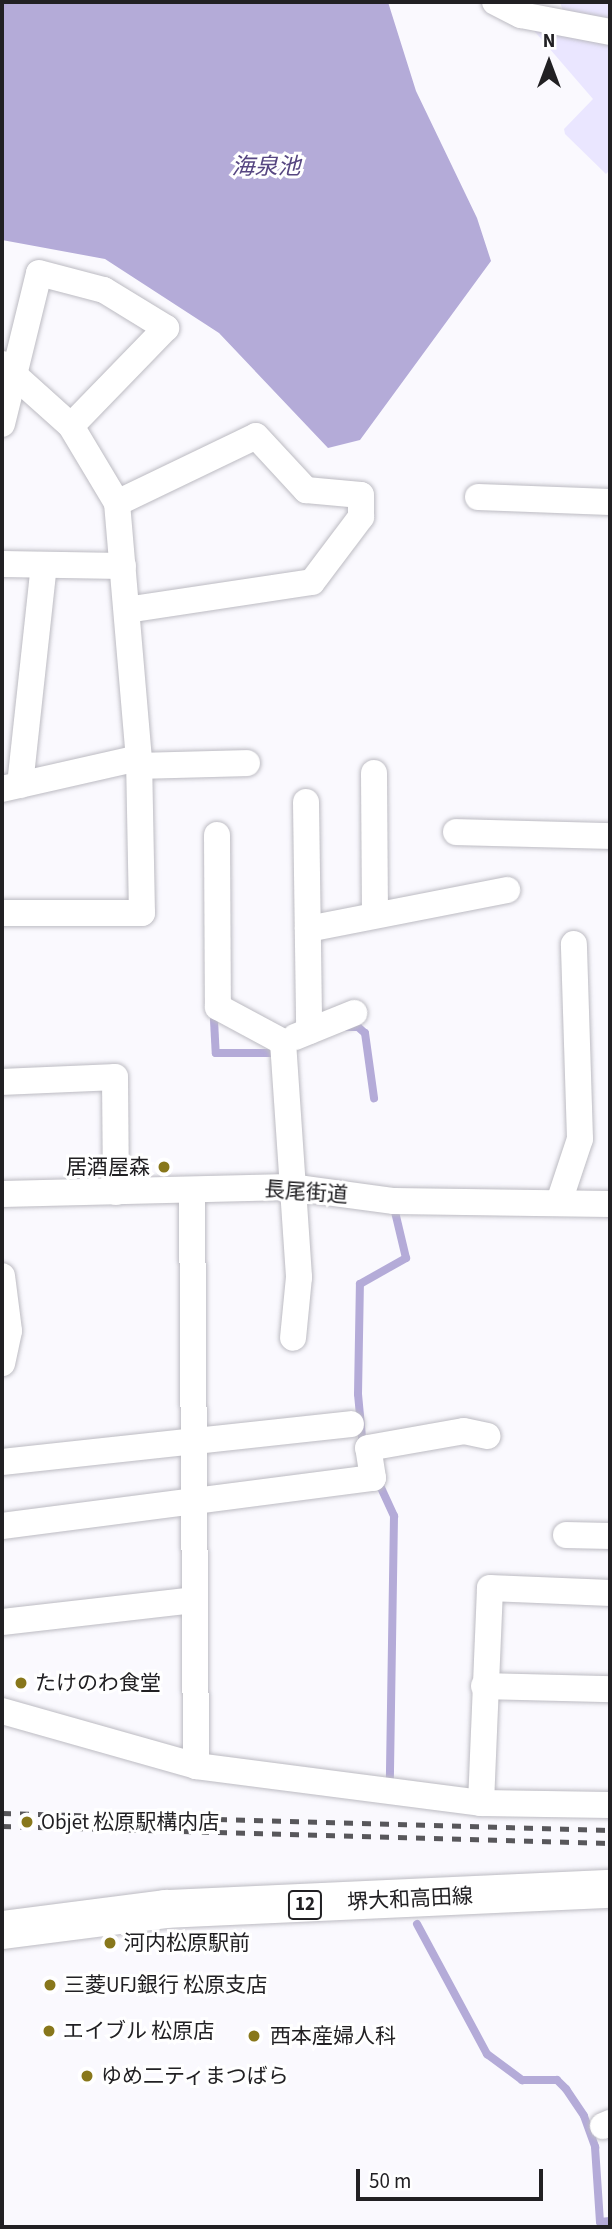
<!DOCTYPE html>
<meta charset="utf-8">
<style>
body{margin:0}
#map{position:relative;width:612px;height:2229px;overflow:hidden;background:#faf9fe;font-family:"Source Sans 3","Noto Sans JP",sans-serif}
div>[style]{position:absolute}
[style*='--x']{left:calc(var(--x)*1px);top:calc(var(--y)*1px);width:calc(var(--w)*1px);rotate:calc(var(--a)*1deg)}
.green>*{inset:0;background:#eae6ff}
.water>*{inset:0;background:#b4abd8}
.stream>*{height:8px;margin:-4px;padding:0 4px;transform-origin:4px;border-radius:4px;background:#b4abd8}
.roads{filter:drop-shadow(0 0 2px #bcbbc2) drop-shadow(0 0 2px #bcbbc2)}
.minor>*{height:26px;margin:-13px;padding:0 13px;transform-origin:13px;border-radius:13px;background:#fff}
.primary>*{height:38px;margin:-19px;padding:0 19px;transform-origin:19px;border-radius:19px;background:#fff}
.rail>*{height:5px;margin-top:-2.5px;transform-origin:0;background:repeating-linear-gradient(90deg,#58575b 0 9px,transparent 0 18px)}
.dots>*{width:19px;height:19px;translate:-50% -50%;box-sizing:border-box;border:4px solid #fff;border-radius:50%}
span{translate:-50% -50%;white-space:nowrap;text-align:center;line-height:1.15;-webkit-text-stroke:6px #fff;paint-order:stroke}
.shield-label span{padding:2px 5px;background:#fff;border:2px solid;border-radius:5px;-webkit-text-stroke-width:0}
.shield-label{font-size:19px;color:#212023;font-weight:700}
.poi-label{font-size:21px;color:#212023}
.right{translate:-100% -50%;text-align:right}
.left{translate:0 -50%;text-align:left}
.street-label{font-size:21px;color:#212023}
.water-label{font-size:23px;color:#564681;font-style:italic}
.frame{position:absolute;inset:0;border:4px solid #212023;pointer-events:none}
.north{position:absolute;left:514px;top:28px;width:70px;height:70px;-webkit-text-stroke:5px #fff;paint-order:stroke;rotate:0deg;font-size:19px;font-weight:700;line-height:28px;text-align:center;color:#212023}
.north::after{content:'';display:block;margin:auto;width:24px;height:32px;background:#212023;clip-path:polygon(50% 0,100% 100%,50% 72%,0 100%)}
.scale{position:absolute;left:356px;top:2169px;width:187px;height:32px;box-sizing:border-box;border:4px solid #212023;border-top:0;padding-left:9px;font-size:21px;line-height:24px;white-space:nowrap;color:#212023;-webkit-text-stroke:5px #fff;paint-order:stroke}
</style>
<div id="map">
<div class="green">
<i style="clip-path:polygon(560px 2px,610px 2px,610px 170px,606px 174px,565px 134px,564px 129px,593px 99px,530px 26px,563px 11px)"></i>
</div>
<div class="water">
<i style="clip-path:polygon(2px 2px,388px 2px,416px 91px,477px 218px,491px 261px,360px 440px,328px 448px,219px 333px,105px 259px,2px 240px)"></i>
</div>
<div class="stream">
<i style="--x:214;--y:1020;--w:33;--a:87"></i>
<i style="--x:216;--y:1053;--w:55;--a:0"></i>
<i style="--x:345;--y:1027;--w:13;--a:0"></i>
<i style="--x:358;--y:1027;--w:9;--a:41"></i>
<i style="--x:365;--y:1033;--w:66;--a:82.1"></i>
<i style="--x:363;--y:1448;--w:54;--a:-95.3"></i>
<i style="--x:358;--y:1394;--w:110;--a:-89"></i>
<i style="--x:360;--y:1284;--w:53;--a:-29.5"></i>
<i style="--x:406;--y:1258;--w:47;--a:-103.4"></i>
<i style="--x:377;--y:1479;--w:41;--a:65.3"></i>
<i style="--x:394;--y:1516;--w:261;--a:90.9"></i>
<i style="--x:417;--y:1924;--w:148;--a:61.7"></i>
<i style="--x:487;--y:2054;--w:44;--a:36.6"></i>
<i style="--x:522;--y:2080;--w:35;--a:0"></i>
<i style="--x:557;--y:2080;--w:13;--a:45"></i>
<i style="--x:566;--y:2089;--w:32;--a:56"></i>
<i style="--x:584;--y:2116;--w:33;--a:70"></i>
<i style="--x:595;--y:2147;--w:75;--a:86.2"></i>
<i style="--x:600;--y:2222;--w:10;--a:-6"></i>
</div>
<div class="roads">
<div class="minor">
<i style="--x:495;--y:2;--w:29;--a:27"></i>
<i style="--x:521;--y:15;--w:91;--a:10.8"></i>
<i style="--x:2;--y:364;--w:93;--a:41.9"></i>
<i style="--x:71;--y:426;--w:90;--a:59.1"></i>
<i style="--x:117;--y:503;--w:256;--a:85.1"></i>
<i style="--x:139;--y:758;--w:155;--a:88.9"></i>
<i style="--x:142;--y:913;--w:140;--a:180"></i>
<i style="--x:2;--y:424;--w:155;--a:-76.2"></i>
<i style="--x:39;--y:273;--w:67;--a:14.7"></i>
<i style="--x:104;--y:290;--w:73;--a:31.5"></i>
<i style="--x:166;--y:328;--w:136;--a:134.1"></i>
<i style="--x:478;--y:497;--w:132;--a:2.2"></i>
<i style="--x:117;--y:503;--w:154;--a:-25.7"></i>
<i style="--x:256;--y:436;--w:74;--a:47.2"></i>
<i style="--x:306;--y:490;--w:55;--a:5.2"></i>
<i style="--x:361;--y:495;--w:22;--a:90"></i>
<i style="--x:361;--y:517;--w:81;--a:127"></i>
<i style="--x:312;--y:582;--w:187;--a:171.4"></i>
<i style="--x:2;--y:564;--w:121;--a:0.9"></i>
<i style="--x:140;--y:766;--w:107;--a:-1.6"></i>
<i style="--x:374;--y:773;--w:142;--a:89.6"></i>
<i style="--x:20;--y:785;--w:221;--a:-83.8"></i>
<i style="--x:2;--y:789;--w:140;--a:-12.8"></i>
<i style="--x:306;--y:802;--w:229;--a:89.2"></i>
<i style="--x:456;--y:832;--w:154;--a:1.5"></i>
<i style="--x:217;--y:835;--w:172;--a:89.7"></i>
<i style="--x:218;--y:1007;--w:74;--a:28.3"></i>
<i style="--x:283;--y:1042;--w:236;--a:86.1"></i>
<i style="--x:299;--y:1277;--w:61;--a:95.6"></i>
<i style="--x:308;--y:929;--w:203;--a:-11.1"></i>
<i style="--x:295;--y:1037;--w:64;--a:-22.1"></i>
<i style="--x:2;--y:1082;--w:113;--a:-2.5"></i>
<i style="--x:115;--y:1077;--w:115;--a:89.5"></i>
<i style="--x:192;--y:1190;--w:576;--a:89.6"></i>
<i style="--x:2;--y:1194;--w:288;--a:-1.4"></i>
<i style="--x:290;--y:1187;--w:105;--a:7.7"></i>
<i style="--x:394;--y:1201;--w:216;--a:0.8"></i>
<i style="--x:559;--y:1202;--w:66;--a:-71.6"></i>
<i style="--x:580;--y:1139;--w:195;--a:-91.8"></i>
<i style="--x:2;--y:1276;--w:55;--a:82.7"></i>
<i style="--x:9;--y:1331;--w:33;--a:102"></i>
<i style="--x:2;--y:1462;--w:351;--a:-6.2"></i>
<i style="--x:2;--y:1526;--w:374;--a:-7.4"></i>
<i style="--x:373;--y:1478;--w:30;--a:-99"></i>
<i style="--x:368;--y:1448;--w:97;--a:-10"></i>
<i style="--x:464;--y:1431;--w:24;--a:12"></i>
<i style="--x:566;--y:1535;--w:44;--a:1.3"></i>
<i style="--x:2;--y:1622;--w:193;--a:-6.5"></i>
<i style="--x:484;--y:1686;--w:126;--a:1.4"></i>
<i style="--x:2;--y:1711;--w:202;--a:15.8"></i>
<i style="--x:196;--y:1766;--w:287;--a:7.4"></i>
<i style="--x:481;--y:1803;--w:129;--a:0.9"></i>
<i style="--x:481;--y:1803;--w:215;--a:-87.6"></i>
<i style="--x:490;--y:1588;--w:120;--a:2.4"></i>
<i style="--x:603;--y:2126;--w:8;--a:-23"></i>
</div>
<div class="primary">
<i style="--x:2;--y:1930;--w:165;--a:-7.3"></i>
<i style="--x:166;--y:1909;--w:444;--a:-2.6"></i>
</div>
</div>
<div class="rail">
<i style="--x:2;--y:1813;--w:608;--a:1.6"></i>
<i style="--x:2;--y:1826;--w:608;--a:1.6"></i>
</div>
<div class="dots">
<i style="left:164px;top:1167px;background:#88771b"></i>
<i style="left:21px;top:1683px;background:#88771b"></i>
<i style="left:27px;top:1822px;background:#88771b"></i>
<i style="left:110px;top:1943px;background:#88771b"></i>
<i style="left:50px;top:1985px;background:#88771b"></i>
<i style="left:49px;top:2031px;background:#88771b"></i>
<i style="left:254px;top:2036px;background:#88771b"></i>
<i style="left:87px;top:2076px;background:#88771b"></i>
</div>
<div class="shield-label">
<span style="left:305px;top:1905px">12</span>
</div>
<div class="poi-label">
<span class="right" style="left:150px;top:1167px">居酒屋森</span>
<span class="left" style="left:35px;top:1683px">たけのわ食堂</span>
<span class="left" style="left:41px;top:1822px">Objet 松原駅構内店</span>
<span class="left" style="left:124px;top:1943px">河内松原駅前</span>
<span class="left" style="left:64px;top:1985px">三菱UFJ銀行 松原支店</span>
<span class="left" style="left:63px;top:2031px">エイブル 松原店</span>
<span class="left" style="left:270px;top:2036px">西本産婦人科</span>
<span class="left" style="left:101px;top:2076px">ゆめ二ティまつばら</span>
</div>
<div class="street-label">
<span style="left:306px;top:1192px;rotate:4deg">長尾街道</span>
<span style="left:410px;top:1899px;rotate:-3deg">堺大和高田線</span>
</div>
<div class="water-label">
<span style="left:266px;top:167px">海泉池</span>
</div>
<div class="frame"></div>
<div class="north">N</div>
<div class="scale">50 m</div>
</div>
